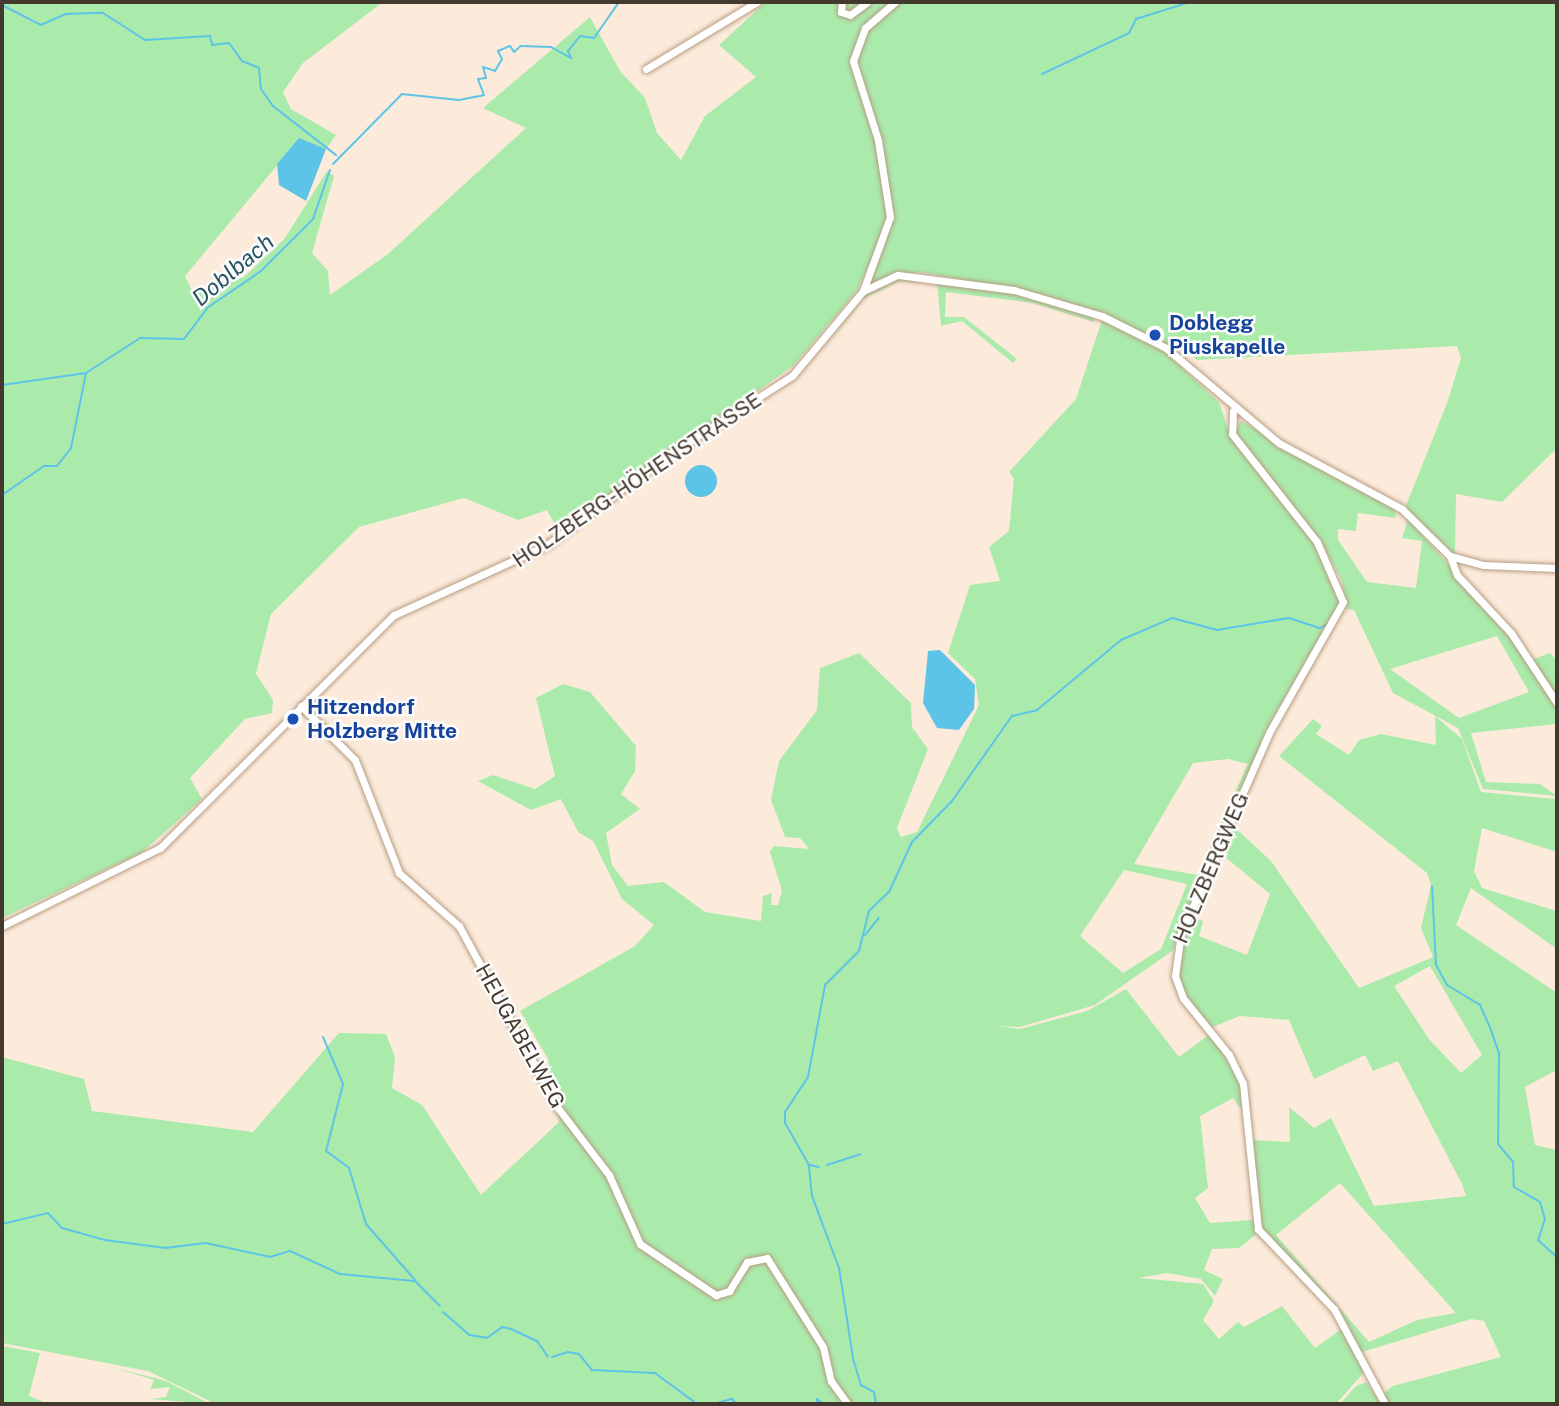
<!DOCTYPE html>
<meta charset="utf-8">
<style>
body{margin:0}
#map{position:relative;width:1559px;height:1406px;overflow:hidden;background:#fcebdb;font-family:"Public Sans",sans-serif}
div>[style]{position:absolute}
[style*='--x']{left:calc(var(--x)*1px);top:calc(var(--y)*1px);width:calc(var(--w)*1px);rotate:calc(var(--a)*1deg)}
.green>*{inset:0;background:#aaebac}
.water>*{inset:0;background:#5ec4e7}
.round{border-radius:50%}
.stream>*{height:2px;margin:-1px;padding:0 1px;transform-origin:1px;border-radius:1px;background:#5ec4e7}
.roads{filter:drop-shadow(0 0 2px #b79d83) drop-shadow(0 0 2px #b79d83)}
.street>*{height:7px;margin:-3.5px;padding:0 3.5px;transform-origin:3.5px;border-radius:3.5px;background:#fff}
.dots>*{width:19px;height:19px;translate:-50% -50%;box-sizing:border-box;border:4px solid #fcfcfc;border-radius:50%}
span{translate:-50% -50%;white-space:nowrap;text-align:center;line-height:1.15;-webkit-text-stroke:5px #fcfcfc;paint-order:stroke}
.transit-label{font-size:21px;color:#164399;font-weight:700}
.left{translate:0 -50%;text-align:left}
.street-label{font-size:21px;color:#44392e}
.water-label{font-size:23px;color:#295565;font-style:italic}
.frame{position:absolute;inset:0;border:4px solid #44392e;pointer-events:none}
</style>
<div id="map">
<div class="green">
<i style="clip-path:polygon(2px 2px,383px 2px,303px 63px,283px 92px,291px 109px,336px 135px,326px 149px,299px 139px,185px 276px,192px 291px,244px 277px,285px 238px,327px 171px,334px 176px,312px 253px,328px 271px,330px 295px,388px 254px,526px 128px,483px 108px,590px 17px,620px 71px,645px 98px,657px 133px,681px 160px,705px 116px,756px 77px,719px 45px,766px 2px,1557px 2px,1557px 448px,1502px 502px,1456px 494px,1455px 555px,1405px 508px,1447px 403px,1461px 358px,1457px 346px,1197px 360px,1184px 347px,1168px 346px,1041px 294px,919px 272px,870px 282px,888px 237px,881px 239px,856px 292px,793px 366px,580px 516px,554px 523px,547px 510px,518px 520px,464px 498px,359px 527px,271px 614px,256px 674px,273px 700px,272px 713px,245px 719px,190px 778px,202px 799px,141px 853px,2px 918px)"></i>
<i style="clip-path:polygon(905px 277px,1027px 295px,1095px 316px,1094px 322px,1033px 303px,946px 292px,945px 317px,964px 317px,1017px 359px,1013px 363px,962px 321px,941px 326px,937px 282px,900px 281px,863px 299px,817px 360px,865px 295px)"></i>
<i style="clip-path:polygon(evenodd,1102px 320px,1157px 345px,1219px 402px,1230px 435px,1310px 535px,1340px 602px,1272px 720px,1172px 951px,1095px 1005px,1020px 1027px,998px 1026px,1020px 1029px,1087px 1011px,1126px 989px,1179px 1057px,1210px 1034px,1238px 1078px,1247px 1117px,1233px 1098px,1200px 1116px,1208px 1188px,1195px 1198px,1210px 1223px,1252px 1220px,1258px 1233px,1239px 1248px,1212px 1249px,1204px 1270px,1223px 1279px,1215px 1296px,1201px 1279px,1167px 1273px,1139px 1278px,1203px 1284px,1214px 1301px,1203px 1320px,1219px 1339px,1238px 1322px,1244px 1327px,1282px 1306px,1315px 1348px,1343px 1328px,1365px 1371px,1336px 1404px,216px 1404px,148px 1371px,2px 1343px,2px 1057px,84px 1079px,92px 1111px,253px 1132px,339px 1033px,386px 1034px,395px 1057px,392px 1088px,422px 1105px,481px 1195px,559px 1122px,548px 1059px,520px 1011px,635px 946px,654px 925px,622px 899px,593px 841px,578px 832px,561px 799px,531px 810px,478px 781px,493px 775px,535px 789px,555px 776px,536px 698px,563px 684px,590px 692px,636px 746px,635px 771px,621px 794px,640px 809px,606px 833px,612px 865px,628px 886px,664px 882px,705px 912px,761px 921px,763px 896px,772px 893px,771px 905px,778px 905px,782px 891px,770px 852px,774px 846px,809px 849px,800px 838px,785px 837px,771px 800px,779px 761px,817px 710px,820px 668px,859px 653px,911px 703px,912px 727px,928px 749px,897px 828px,901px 837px,917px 832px,979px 705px,975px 679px,948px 653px,970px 585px,1000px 581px,989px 547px,1009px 531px,1014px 479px,1009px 472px,1076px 399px,1102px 320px,1228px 759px,1248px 764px,1198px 875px,1134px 864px,1193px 763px,1228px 759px,1102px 320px,1124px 870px,1187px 884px,1161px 949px,1123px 973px,1080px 936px,1124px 870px)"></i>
<i style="clip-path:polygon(evenodd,1241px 421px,1395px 508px,1396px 518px,1358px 513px,1356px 531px,1338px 529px,1338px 540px,1367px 582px,1416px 588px,1422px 541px,1402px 538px,1408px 519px,1501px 624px,1557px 706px,1557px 724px,1471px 733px,1486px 782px,1540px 784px,1557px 796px,1483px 789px,1458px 728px,1393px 693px,1354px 610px,1346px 609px,1342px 581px,1320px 540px,1234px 433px,1241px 421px,1497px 636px,1529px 692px,1459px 718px,1390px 669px,1497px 636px)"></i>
<i style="clip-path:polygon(1550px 653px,1557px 660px,1557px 699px,1532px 660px)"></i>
<i style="clip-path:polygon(evenodd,1435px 716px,1462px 739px,1481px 792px,1557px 799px,1557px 852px,1482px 828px,1474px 871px,1482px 888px,1557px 911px,1557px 949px,1471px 888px,1456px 925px,1557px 993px,1557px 1070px,1525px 1087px,1535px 1145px,1557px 1150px,1557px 1404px,1388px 1404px,1383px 1394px,1393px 1386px,1501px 1357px,1484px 1321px,1471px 1319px,1362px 1352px,1336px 1308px,1260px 1228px,1253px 1140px,1290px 1142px,1289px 1107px,1314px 1128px,1331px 1118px,1374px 1206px,1466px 1196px,1462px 1184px,1398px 1061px,1373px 1071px,1365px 1055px,1314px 1079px,1289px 1020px,1240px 1016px,1210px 1028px,1185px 997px,1177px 976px,1176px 956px,1190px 917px,1203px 921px,1199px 936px,1247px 955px,1270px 894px,1219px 852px,1231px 824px,1271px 861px,1359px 988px,1433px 957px,1421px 928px,1431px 885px,1427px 873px,1279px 756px,1313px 719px,1322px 726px,1316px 734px,1349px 755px,1359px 740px,1381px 734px,1436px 745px,1435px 716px,1430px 966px,1482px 1055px,1461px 1073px,1429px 1039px,1394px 986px,1430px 966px,1435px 716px,1340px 1183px,1455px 1312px,1455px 1313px,1417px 1320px,1369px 1342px,1276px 1235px,1340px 1183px)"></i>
<i style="clip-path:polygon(2px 1346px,40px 1353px,29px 1396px,49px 1404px,2px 1404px)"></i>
<i style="clip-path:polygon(112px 1367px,166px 1381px,210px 1404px,151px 1399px,166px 1397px,170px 1387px,150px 1389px,154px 1380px)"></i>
<i style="clip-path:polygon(1366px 1382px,1382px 1404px,1340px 1404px,1356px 1386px)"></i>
</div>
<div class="water">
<i style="clip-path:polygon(299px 138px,326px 149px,306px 201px,279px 185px,277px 164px)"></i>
<i class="round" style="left:685px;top:465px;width:32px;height:32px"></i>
<i style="clip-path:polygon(940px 650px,975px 685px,974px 709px,959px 730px,937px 728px,923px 703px,928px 651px)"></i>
</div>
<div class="stream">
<i style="--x:2;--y:5;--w:44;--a:27.1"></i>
<i style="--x:41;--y:25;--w:27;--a:-24"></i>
<i style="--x:66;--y:14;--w:37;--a:-2"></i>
<i style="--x:103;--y:13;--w:50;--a:32.7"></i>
<i style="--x:145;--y:40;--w:65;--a:-3.5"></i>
<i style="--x:210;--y:36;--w:9;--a:77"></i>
<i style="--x:212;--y:45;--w:17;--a:-7"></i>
<i style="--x:229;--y:43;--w:22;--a:54"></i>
<i style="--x:242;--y:61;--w:18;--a:22"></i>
<i style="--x:259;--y:68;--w:21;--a:85"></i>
<i style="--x:261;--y:89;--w:21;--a:55"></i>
<i style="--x:273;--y:106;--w:80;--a:37.9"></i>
<i style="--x:1042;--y:74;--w:96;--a:-25.2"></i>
<i style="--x:1129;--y:33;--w:16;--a:-63"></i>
<i style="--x:1136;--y:19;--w:57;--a:-17.5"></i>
<i style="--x:333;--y:164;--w:98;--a:-45.4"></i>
<i style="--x:402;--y:94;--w:57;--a:6"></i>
<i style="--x:459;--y:100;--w:25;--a:-11"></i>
<i style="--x:484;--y:95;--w:17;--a:-111"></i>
<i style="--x:478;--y:79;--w:8;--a:-7"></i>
<i style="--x:486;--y:78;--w:11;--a:-105"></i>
<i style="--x:483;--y:67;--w:13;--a:18"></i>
<i style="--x:495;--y:71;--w:14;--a:-60"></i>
<i style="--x:502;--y:59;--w:9;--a:-117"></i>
<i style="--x:498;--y:51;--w:13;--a:-23"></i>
<i style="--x:510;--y:46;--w:7;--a:56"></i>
<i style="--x:514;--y:52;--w:9;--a:-41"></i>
<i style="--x:521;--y:46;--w:30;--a:2"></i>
<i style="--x:551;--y:47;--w:23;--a:29"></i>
<i style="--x:571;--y:58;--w:8;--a:-113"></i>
<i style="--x:568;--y:51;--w:19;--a:-51"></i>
<i style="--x:580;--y:36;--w:14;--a:8"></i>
<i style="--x:594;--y:38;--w:44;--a:-55.2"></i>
<i style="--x:2;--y:385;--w:85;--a:-8.1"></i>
<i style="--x:2;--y:495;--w:51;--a:-34.6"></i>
<i style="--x:44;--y:466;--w:13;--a:0"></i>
<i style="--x:57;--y:466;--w:23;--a:-52"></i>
<i style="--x:71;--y:448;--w:76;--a:-78.7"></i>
<i style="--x:86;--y:373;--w:64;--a:-32.9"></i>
<i style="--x:140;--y:338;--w:44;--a:1.3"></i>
<i style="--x:184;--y:339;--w:39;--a:-53"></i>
<i style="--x:207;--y:308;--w:65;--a:-34.4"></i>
<i style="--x:261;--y:271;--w:74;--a:-45"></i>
<i style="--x:313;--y:219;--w:52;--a:-70.9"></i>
<i style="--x:1432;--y:886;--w:79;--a:87.1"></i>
<i style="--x:1436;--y:965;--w:23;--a:61"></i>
<i style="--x:1447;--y:985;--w:39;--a:31"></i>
<i style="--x:1480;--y:1005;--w:27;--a:66"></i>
<i style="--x:1491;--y:1030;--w:24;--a:71"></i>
<i style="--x:1499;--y:1053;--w:91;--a:90.6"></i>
<i style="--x:1498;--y:1144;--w:23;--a:50"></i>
<i style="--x:1513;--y:1162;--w:25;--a:88"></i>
<i style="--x:1514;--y:1187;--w:30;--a:30"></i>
<i style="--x:1540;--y:1202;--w:18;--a:74"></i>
<i style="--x:1545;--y:1219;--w:22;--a:108"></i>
<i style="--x:1538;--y:1240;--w:25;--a:42"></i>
<i style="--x:865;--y:935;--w:22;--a:-51"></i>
<i style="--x:323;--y:1037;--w:51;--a:66.9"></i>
<i style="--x:343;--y:1084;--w:69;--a:104.2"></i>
<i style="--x:326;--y:1151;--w:29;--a:36"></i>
<i style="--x:349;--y:1168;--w:59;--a:73.1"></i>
<i style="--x:366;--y:1224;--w:74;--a:48.8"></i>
<i style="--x:810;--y:1165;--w:9;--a:13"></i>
<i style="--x:827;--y:1165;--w:35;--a:-18"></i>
<i style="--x:2;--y:1224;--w:47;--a:-13.4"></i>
<i style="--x:48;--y:1213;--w:21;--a:47"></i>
<i style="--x:62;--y:1228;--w:45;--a:15.6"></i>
<i style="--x:105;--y:1240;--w:61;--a:7.6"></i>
<i style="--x:165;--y:1248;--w:41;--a:-7"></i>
<i style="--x:206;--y:1243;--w:66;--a:12.3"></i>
<i style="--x:270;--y:1257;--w:21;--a:-17"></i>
<i style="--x:290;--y:1251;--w:55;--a:24.7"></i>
<i style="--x:340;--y:1274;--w:75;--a:5.3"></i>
<i style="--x:415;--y:1281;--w:35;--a:45"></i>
<i style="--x:443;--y:1312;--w:35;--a:41"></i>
<i style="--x:469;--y:1335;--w:18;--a:9"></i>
<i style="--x:487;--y:1338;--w:19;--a:-36"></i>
<i style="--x:502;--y:1327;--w:9;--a:13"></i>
<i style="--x:511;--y:1329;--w:29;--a:25"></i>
<i style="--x:537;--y:1341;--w:19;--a:55"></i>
<i style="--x:552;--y:1357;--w:17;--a:-17"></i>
<i style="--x:568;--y:1352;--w:11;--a:10"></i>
<i style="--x:579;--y:1354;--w:21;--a:51"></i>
<i style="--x:592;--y:1370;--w:63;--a:2.7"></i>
<i style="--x:655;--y:1373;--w:52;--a:36.4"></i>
<i style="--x:713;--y:1404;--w:20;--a:-15"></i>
<i style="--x:732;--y:1399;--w:7;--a:45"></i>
<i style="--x:817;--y:1404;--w:5;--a:-90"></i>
<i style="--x:817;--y:1399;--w:9;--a:36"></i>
<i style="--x:876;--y:1404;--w:12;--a:-99"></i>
<i style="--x:874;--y:1392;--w:15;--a:-152"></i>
<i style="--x:861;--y:1385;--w:28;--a:-107"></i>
<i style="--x:853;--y:1358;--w:91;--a:-98.8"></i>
<i style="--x:839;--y:1268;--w:77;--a:-110.6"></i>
<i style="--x:812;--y:1196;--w:31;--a:-96"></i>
<i style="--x:809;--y:1165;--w:48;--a:-119.7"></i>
<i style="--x:785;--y:1123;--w:11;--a:-90"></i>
<i style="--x:785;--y:1112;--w:42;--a:-56.7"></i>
<i style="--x:808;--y:1077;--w:94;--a:-79.5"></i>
<i style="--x:825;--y:985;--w:48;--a:-45"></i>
<i style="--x:859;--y:951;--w:41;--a:-76"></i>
<i style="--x:869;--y:911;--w:28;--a:-44"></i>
<i style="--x:889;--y:892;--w:55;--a:-65.3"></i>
<i style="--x:912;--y:842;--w:57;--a:-45.7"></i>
<i style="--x:952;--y:801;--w:104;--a:-54.8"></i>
<i style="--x:1012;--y:716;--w:26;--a:-13"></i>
<i style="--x:1037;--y:710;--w:109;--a:-39.8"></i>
<i style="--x:1121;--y:640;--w:56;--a:-23.3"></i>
<i style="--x:1172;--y:618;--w:47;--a:14.9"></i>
<i style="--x:1217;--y:630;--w:73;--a:-9.5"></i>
<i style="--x:1289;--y:618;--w:33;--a:18"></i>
<i style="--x:1320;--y:628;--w:8;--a:-30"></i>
</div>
<div class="roads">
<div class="street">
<i style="--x:842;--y:2;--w:10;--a:96"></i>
<i style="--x:841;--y:12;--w:9;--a:18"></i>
<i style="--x:850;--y:15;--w:21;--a:-37"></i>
<i style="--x:646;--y:69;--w:130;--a:-31.1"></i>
<i style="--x:863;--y:291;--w:79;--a:-70"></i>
<i style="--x:890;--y:217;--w:78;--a:-98.9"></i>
<i style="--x:878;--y:140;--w:83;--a:-107.6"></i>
<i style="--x:853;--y:61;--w:35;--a:-70"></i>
<i style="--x:865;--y:28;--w:40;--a:-41"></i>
<i style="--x:1233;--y:411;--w:23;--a:92"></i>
<i style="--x:1232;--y:434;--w:137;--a:51.8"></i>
<i style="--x:1317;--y:542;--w:65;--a:66.6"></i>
<i style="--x:1343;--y:602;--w:150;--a:119.5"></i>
<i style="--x:1269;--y:733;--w:219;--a:113.7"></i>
<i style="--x:1181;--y:933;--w:43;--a:97.9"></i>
<i style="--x:1175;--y:976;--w:23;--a:70"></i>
<i style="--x:1183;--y:998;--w:73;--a:51.1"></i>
<i style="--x:1229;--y:1055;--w:32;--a:64"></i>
<i style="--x:1243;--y:1084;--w:146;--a:84.1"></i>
<i style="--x:1258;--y:1229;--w:110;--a:46.5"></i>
<i style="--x:1334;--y:1309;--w:108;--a:61.8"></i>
<i style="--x:1450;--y:556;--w:20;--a:70"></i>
<i style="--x:1457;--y:575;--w:79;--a:47"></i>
<i style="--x:1511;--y:633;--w:84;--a:56.7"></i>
<i style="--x:301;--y:706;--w:76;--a:45"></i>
<i style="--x:355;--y:760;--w:121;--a:68.7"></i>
<i style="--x:399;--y:873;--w:80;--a:41.5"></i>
<i style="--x:459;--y:926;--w:207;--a:61.5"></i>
<i style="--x:558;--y:1108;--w:84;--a:52.7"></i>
<i style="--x:609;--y:1175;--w:76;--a:65.8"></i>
<i style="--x:640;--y:1244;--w:92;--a:33.9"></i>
<i style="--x:716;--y:1295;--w:14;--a:-17"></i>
<i style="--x:729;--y:1291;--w:34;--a:-58"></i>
<i style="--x:747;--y:1262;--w:20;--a:-11"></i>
<i style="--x:767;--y:1258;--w:105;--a:57.8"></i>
<i style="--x:823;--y:1347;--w:35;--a:77"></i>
<i style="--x:831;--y:1381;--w:29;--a:54"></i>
<i style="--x:2;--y:926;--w:176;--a:-26.3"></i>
<i style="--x:160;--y:848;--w:330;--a:-44.9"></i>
<i style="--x:394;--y:615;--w:168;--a:-24.6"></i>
<i style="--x:547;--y:545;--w:144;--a:-36.8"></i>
<i style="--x:662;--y:459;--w:154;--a:-32.6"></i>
<i style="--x:792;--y:376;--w:111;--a:-50.1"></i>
<i style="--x:863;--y:291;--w:38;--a:-25"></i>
<i style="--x:898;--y:275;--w:117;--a:7.4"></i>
<i style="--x:1014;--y:290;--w:92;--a:16.5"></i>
<i style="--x:1102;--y:316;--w:72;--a:26.6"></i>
<i style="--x:1166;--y:348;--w:148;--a:40.1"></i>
<i style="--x:1279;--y:443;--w:140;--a:28.2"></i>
<i style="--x:1402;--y:509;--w:67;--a:44.4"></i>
<i style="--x:1450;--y:556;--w:34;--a:15"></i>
<i style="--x:1483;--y:565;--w:74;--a:2.3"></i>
</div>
</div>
<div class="dots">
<i style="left:1155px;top:335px;background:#1a4fb4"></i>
<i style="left:293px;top:719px;background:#1a4fb4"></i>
</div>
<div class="transit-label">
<span class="left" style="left:1169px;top:335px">Doblegg<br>Piuskapelle</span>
<span class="left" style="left:307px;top:719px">Hitzendorf<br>Holzberg Mitte</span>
</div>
<div class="street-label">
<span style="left:637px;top:480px;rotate:-34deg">HOLZBERG-HÖHENSTRASSE</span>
<span style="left:1211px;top:868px;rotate:-67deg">HOLZBERGWEG</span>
<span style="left:520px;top:1036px;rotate:61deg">HEUGABELWEG</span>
</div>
<div class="water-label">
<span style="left:233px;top:270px;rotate:-40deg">Doblbach</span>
</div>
<div class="frame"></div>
</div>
